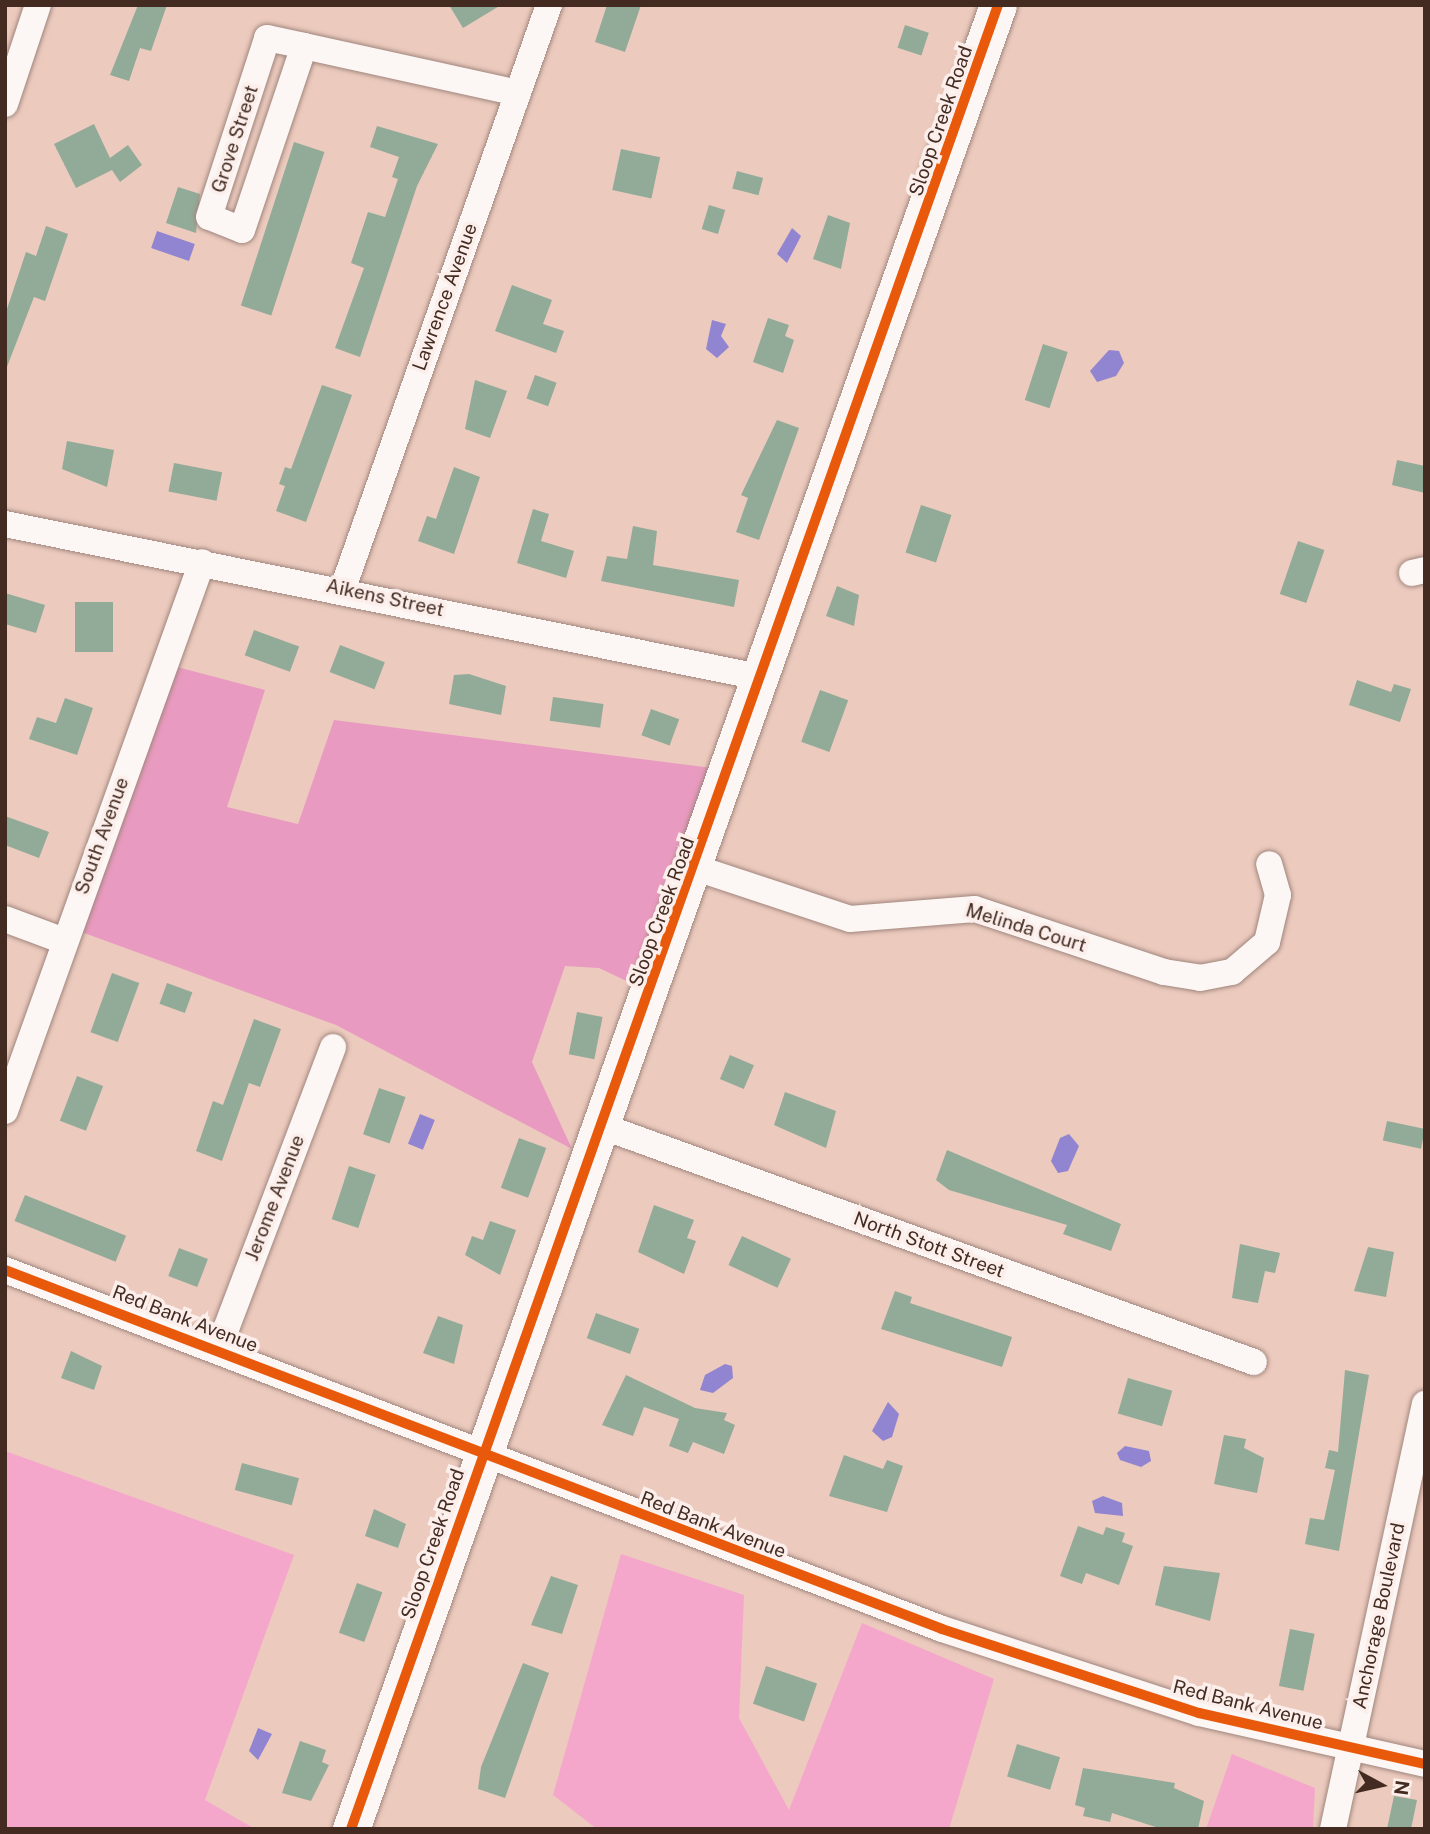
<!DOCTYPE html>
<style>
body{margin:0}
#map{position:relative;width:1430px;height:1834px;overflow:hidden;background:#eccabe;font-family:"Public Sans",sans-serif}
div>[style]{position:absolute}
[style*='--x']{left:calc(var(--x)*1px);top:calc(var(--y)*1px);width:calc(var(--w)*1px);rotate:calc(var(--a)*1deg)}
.green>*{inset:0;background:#f5a7cb}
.forest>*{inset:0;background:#e99ac0}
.water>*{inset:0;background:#9184d0;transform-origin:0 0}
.building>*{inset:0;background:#92ab98;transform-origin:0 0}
.roads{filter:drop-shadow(0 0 2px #a0867d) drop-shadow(0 0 2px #a0867d)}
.street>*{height:26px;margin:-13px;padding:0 13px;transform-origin:13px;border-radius:13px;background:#fcf7f5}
.secondary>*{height:37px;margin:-18.5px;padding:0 18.5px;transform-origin:18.5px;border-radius:18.5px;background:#fcf7f5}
.cycleway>*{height:10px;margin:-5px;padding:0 5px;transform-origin:5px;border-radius:5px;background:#e8590c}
span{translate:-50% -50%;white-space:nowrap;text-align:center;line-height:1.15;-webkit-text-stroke:7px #fcefeb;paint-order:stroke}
.street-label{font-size:19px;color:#432b22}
.frame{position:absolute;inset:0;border:7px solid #432b22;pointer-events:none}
.north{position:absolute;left:1346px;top:1750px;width:70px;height:70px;-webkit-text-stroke:5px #fcefeb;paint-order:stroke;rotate:98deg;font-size:19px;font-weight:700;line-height:28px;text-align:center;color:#432b22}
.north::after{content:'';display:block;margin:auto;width:24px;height:32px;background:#432b22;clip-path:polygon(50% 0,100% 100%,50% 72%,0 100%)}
</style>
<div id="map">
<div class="green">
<i style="clip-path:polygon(5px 1451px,294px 1555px,205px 1800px,255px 1829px,5px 1829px)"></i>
<i style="clip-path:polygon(621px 1554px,744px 1595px,739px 1718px,789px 1810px,862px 1623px,994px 1679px,949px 1829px,597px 1829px,553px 1795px)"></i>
<i style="clip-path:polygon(1232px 1754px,1315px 1788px,1313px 1829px,1206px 1829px)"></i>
</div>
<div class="forest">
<i style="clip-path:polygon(162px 663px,265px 690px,227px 807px,298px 824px,334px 720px,712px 768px,635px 985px,599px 968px,565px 966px,532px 1062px,572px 1149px,336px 1025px,65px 926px)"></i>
</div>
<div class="water">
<i style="clip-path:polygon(792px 228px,801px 236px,787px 263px,777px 254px)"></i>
<i style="left:157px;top:231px;width:40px;height:18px;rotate:19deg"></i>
<i style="clip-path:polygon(712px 320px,726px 324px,721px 336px,729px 347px,717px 358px,706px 349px)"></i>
<i style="clip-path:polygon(1109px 350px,1119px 351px,1124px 363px,1116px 376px,1097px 382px,1090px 371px)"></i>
<i style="left:420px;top:1114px;width:16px;height:32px;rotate:22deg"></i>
<i style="clip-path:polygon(1069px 1134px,1079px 1146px,1068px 1171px,1058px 1173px,1051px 1161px,1060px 1138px)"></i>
<i style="clip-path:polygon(725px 1364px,732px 1366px,733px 1378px,713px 1393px,700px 1390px,705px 1375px)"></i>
<i style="clip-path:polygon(888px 1402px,899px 1414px,892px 1437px,883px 1441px,872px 1431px)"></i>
<i style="clip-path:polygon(1125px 1446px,1149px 1451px,1151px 1461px,1141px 1467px,1120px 1460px,1117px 1453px)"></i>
<i style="clip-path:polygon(1103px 1496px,1122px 1503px,1123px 1516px,1095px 1513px,1092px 1501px)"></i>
<i style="clip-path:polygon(258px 1728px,272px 1734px,258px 1760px,249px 1751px)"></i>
</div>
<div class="building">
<i style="clip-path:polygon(138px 5px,167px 5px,151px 51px,140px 48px,129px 81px,110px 75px)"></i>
<i style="clip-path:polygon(449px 5px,501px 5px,463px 28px)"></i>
<i style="clip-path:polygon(607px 5px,641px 5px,625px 52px,595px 42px)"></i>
<i style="left:905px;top:25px;width:25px;height:24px;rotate:18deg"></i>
<i style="clip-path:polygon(94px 124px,110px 158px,128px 145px,142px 165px,120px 182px,112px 170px,76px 188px,54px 144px)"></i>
<i style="clip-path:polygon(377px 126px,438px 144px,417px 186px,360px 357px,335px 348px,364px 268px,351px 263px,368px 212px,385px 217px,398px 179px,392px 177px,399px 157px,370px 147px)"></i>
<i style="left:294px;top:142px;width:32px;height:172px;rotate:18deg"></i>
<i style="left:621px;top:149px;width:40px;height:42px;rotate:12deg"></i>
<i style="left:737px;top:171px;width:27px;height:18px;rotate:15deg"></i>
<i style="clip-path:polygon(178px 187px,200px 194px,196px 233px,166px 223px)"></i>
<i style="left:709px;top:205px;width:17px;height:25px;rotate:17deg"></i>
<i style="clip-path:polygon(828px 215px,850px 223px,841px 269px,813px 259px)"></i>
<i style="clip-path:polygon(46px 226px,68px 234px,45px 301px,34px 297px,5px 372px,5px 315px,26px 252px,36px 256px)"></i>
<i style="clip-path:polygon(512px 285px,552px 300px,543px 324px,564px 331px,556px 353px,495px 331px)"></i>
<i style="clip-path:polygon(768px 318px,789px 325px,785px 336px,794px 340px,783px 373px,753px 362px)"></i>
<i style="left:1043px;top:344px;width:26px;height:59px;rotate:18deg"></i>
<i style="left:535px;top:375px;width:23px;height:25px;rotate:20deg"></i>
<i style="clip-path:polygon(475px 380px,507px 391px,490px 438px,465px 429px)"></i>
<i style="clip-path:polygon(322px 385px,352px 395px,306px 522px,276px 511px,285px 486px,279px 484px,285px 467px,291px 469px)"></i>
<i style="clip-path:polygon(777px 420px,799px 428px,759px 540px,736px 532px,748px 498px,741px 495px)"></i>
<i style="clip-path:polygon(67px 441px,114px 450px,107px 487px,62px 469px)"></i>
<i style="clip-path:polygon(1397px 460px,1425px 466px,1425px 493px,1392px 485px)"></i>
<i style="left:174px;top:463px;width:49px;height:29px;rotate:11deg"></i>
<i style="clip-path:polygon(454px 467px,480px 477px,454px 554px,418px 541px,427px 516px,436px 519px)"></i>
<i style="left:921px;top:505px;width:32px;height:50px;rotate:18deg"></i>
<i style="clip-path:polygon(533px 509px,549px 514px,541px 541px,574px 551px,566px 578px,517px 563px)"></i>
<i style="clip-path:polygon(633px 526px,657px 531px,653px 565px,739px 580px,734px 607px,601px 581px,607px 556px,627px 559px)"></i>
<i style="left:1298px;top:541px;width:28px;height:56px;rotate:19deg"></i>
<i style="clip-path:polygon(837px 586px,859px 595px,854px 626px,826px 616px)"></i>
<i style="clip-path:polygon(5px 593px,45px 605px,36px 633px,5px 624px)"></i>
<i style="left:113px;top:602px;width:50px;height:38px;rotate:90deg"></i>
<i style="left:254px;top:630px;width:48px;height:27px;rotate:20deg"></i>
<i style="left:340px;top:645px;width:48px;height:29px;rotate:21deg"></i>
<i style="clip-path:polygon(469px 674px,506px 686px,501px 715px,449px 704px,454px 675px)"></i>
<i style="clip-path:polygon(1357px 680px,1391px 692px,1394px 684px,1411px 689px,1400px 722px,1349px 705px)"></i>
<i style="left:820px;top:690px;width:30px;height:55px;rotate:20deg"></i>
<i style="left:553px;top:697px;width:51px;height:24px;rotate:8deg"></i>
<i style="clip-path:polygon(65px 698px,93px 708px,77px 755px,29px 739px,37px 717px,56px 723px)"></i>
<i style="left:651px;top:709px;width:30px;height:28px;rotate:20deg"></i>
<i style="clip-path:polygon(5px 816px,49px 832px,39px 858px,5px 845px)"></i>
<i style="left:112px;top:973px;width:29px;height:63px;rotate:20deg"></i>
<i style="left:167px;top:983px;width:27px;height:22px;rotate:20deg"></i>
<i style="left:577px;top:1012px;width:26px;height:43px;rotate:11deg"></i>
<i style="clip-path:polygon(254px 1019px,281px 1029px,260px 1087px,249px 1083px,222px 1161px,196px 1151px,213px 1101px,223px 1105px)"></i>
<i style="left:730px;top:1055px;width:26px;height:26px;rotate:23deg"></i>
<i style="left:77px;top:1076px;width:28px;height:48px;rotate:21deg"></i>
<i style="left:379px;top:1088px;width:28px;height:49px;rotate:19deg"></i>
<i style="clip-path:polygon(785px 1092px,836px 1111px,826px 1148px,774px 1125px)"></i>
<i style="left:1387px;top:1121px;width:39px;height:20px;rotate:12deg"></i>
<i style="left:519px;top:1138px;width:29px;height:53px;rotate:20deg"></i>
<i style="clip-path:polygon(947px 1150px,1121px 1224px,1111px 1251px,1063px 1234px,1067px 1225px,949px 1190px,936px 1180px)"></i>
<i style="left:349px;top:1166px;width:28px;height:56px;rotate:18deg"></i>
<i style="left:25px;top:1195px;width:109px;height:28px;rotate:22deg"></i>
<i style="clip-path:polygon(654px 1205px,694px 1220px,687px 1238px,696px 1241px,684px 1274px,638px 1252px)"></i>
<i style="clip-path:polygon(490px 1221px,516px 1230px,500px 1275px,465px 1255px,472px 1236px,483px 1240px)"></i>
<i style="left:742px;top:1236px;width:54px;height:32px;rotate:25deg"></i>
<i style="clip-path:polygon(1240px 1244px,1280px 1253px,1275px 1273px,1265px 1271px,1258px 1303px,1232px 1298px)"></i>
<i style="clip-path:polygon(1368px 1247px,1394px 1252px,1386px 1297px,1354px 1291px)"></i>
<i style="left:179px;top:1248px;width:31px;height:30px;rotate:21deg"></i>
<i style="clip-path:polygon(895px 1291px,912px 1297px,910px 1303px,1012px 1337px,1002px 1367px,881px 1329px)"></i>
<i style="left:596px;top:1313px;width:46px;height:27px;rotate:20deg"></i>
<i style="clip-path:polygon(438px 1316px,463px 1325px,454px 1364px,423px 1353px)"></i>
<i style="clip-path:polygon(71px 1351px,102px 1366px,94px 1390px,61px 1378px)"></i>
<i style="clip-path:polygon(1345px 1370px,1369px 1375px,1339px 1551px,1305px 1544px,1310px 1518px,1324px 1520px,1335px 1470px,1325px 1468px,1329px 1450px,1338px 1452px)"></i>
<i style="clip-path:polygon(626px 1375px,695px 1408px,727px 1413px,724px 1420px,735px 1425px,724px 1454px,693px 1442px,688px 1453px,669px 1446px,679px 1419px,644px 1407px,633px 1436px,602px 1425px)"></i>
<i style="left:1128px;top:1378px;width:46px;height:37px;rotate:16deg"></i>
<i style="clip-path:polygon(1224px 1435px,1246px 1439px,1244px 1448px,1264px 1458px,1257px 1493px,1214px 1484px)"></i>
<i style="clip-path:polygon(844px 1455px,883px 1469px,887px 1460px,903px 1466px,887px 1512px,829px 1496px)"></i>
<i style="left:242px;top:1463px;width:59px;height:28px;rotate:15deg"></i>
<i style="clip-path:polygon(374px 1509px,406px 1524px,398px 1548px,365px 1536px)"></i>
<i style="clip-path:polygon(1078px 1526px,1103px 1535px,1106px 1527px,1125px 1533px,1122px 1542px,1133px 1546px,1119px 1585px,1086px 1573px,1082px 1584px,1060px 1576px)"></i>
<i style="clip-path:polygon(1164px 1566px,1220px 1573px,1210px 1621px,1155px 1605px)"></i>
<i style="clip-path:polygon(551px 1576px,578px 1585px,562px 1634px,531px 1625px)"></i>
<i style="left:357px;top:1583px;width:27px;height:53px;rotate:20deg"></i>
<i style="left:1290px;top:1629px;width:25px;height:58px;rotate:11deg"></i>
<i style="clip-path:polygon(523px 1663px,549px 1673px,505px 1798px,478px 1789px,481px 1767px)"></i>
<i style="left:766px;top:1666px;width:54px;height:40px;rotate:19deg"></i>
<i style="clip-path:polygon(300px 1741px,326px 1750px,322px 1762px,329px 1765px,311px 1801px,282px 1793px)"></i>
<i style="left:1017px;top:1744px;width:45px;height:34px;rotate:17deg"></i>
<i style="clip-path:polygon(1083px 1768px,1175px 1783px,1174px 1788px,1204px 1801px,1198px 1829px,1162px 1829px,1112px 1813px,1110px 1822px,1083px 1816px,1085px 1808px,1075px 1805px)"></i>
<i style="clip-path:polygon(1394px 1796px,1417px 1800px,1411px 1829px,1387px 1829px)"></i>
</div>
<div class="roads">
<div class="street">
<i style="--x:304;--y:46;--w:194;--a:108.6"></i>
<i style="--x:242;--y:230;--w:35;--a:-158"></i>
<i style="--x:209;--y:217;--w:188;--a:-72"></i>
<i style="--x:267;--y:38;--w:38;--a:12"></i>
<i style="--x:304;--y:46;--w:219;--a:12.4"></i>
<i style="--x:5;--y:104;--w:104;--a:-71.6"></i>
<i style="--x:5;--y:524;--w:774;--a:11.47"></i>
<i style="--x:1412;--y:573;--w:13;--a:-13"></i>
<i style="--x:343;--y:588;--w:618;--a:-70.54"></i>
<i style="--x:696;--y:868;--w:162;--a:18.3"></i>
<i style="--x:850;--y:919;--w:125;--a:-4.6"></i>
<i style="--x:975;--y:909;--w:199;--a:18.4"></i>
<i style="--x:1164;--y:972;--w:36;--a:9"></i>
<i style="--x:1200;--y:978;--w:33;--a:-11"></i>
<i style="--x:1232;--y:972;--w:46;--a:-40.6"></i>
<i style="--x:1267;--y:942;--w:48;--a:-76.8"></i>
<i style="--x:1278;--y:895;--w:32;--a:-106"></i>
<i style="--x:5;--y:919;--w:63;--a:20.4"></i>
<i style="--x:5;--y:1111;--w:583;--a:-70.26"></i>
<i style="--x:604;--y:1127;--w:691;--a:19.88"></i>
<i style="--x:5;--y:1270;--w:1003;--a:20.96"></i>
<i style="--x:942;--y:1629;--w:270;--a:18.1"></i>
<i style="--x:1199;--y:1713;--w:232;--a:12.7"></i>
<i style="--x:218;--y:1350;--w:324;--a:-69.2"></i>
<i style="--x:1333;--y:1829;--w:435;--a:-77.8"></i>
</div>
<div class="secondary">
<i style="--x:351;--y:1829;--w:1935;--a:-70.47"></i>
</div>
</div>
<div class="cycleway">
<i style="--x:5;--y:1270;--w:1003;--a:20.96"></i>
<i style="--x:942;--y:1629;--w:270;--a:18.1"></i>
<i style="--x:1199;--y:1713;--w:232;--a:12.7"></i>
<i style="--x:351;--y:1829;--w:1935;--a:-70.47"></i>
</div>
<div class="street-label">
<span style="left:941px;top:121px;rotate:-71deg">Sloop Creek Road</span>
<span style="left:235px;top:139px;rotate:-72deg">Grove Street</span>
<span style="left:445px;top:297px;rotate:-70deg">Lawrence Avenue</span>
<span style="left:385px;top:598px;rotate:12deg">Aikens Street</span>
<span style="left:102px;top:836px;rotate:-70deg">South Avenue</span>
<span style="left:662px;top:912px;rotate:-70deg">Sloop Creek Road</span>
<span style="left:1026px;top:928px;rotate:17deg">Melinda Court</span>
<span style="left:275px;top:1198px;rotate:-69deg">Jerome Avenue</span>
<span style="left:929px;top:1245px;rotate:20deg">North Stott Street</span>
<span style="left:185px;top:1319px;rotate:21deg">Red Bank Avenue</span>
<span style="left:713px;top:1525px;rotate:21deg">Red Bank Avenue</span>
<span style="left:433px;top:1544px;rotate:-71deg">Sloop Creek Road</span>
<span style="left:1379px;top:1616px;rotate:-78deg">Anchorage Boulevard</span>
<span style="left:1248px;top:1705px;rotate:14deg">Red Bank Avenue</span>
</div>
<div class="frame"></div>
<div class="north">N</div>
</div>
